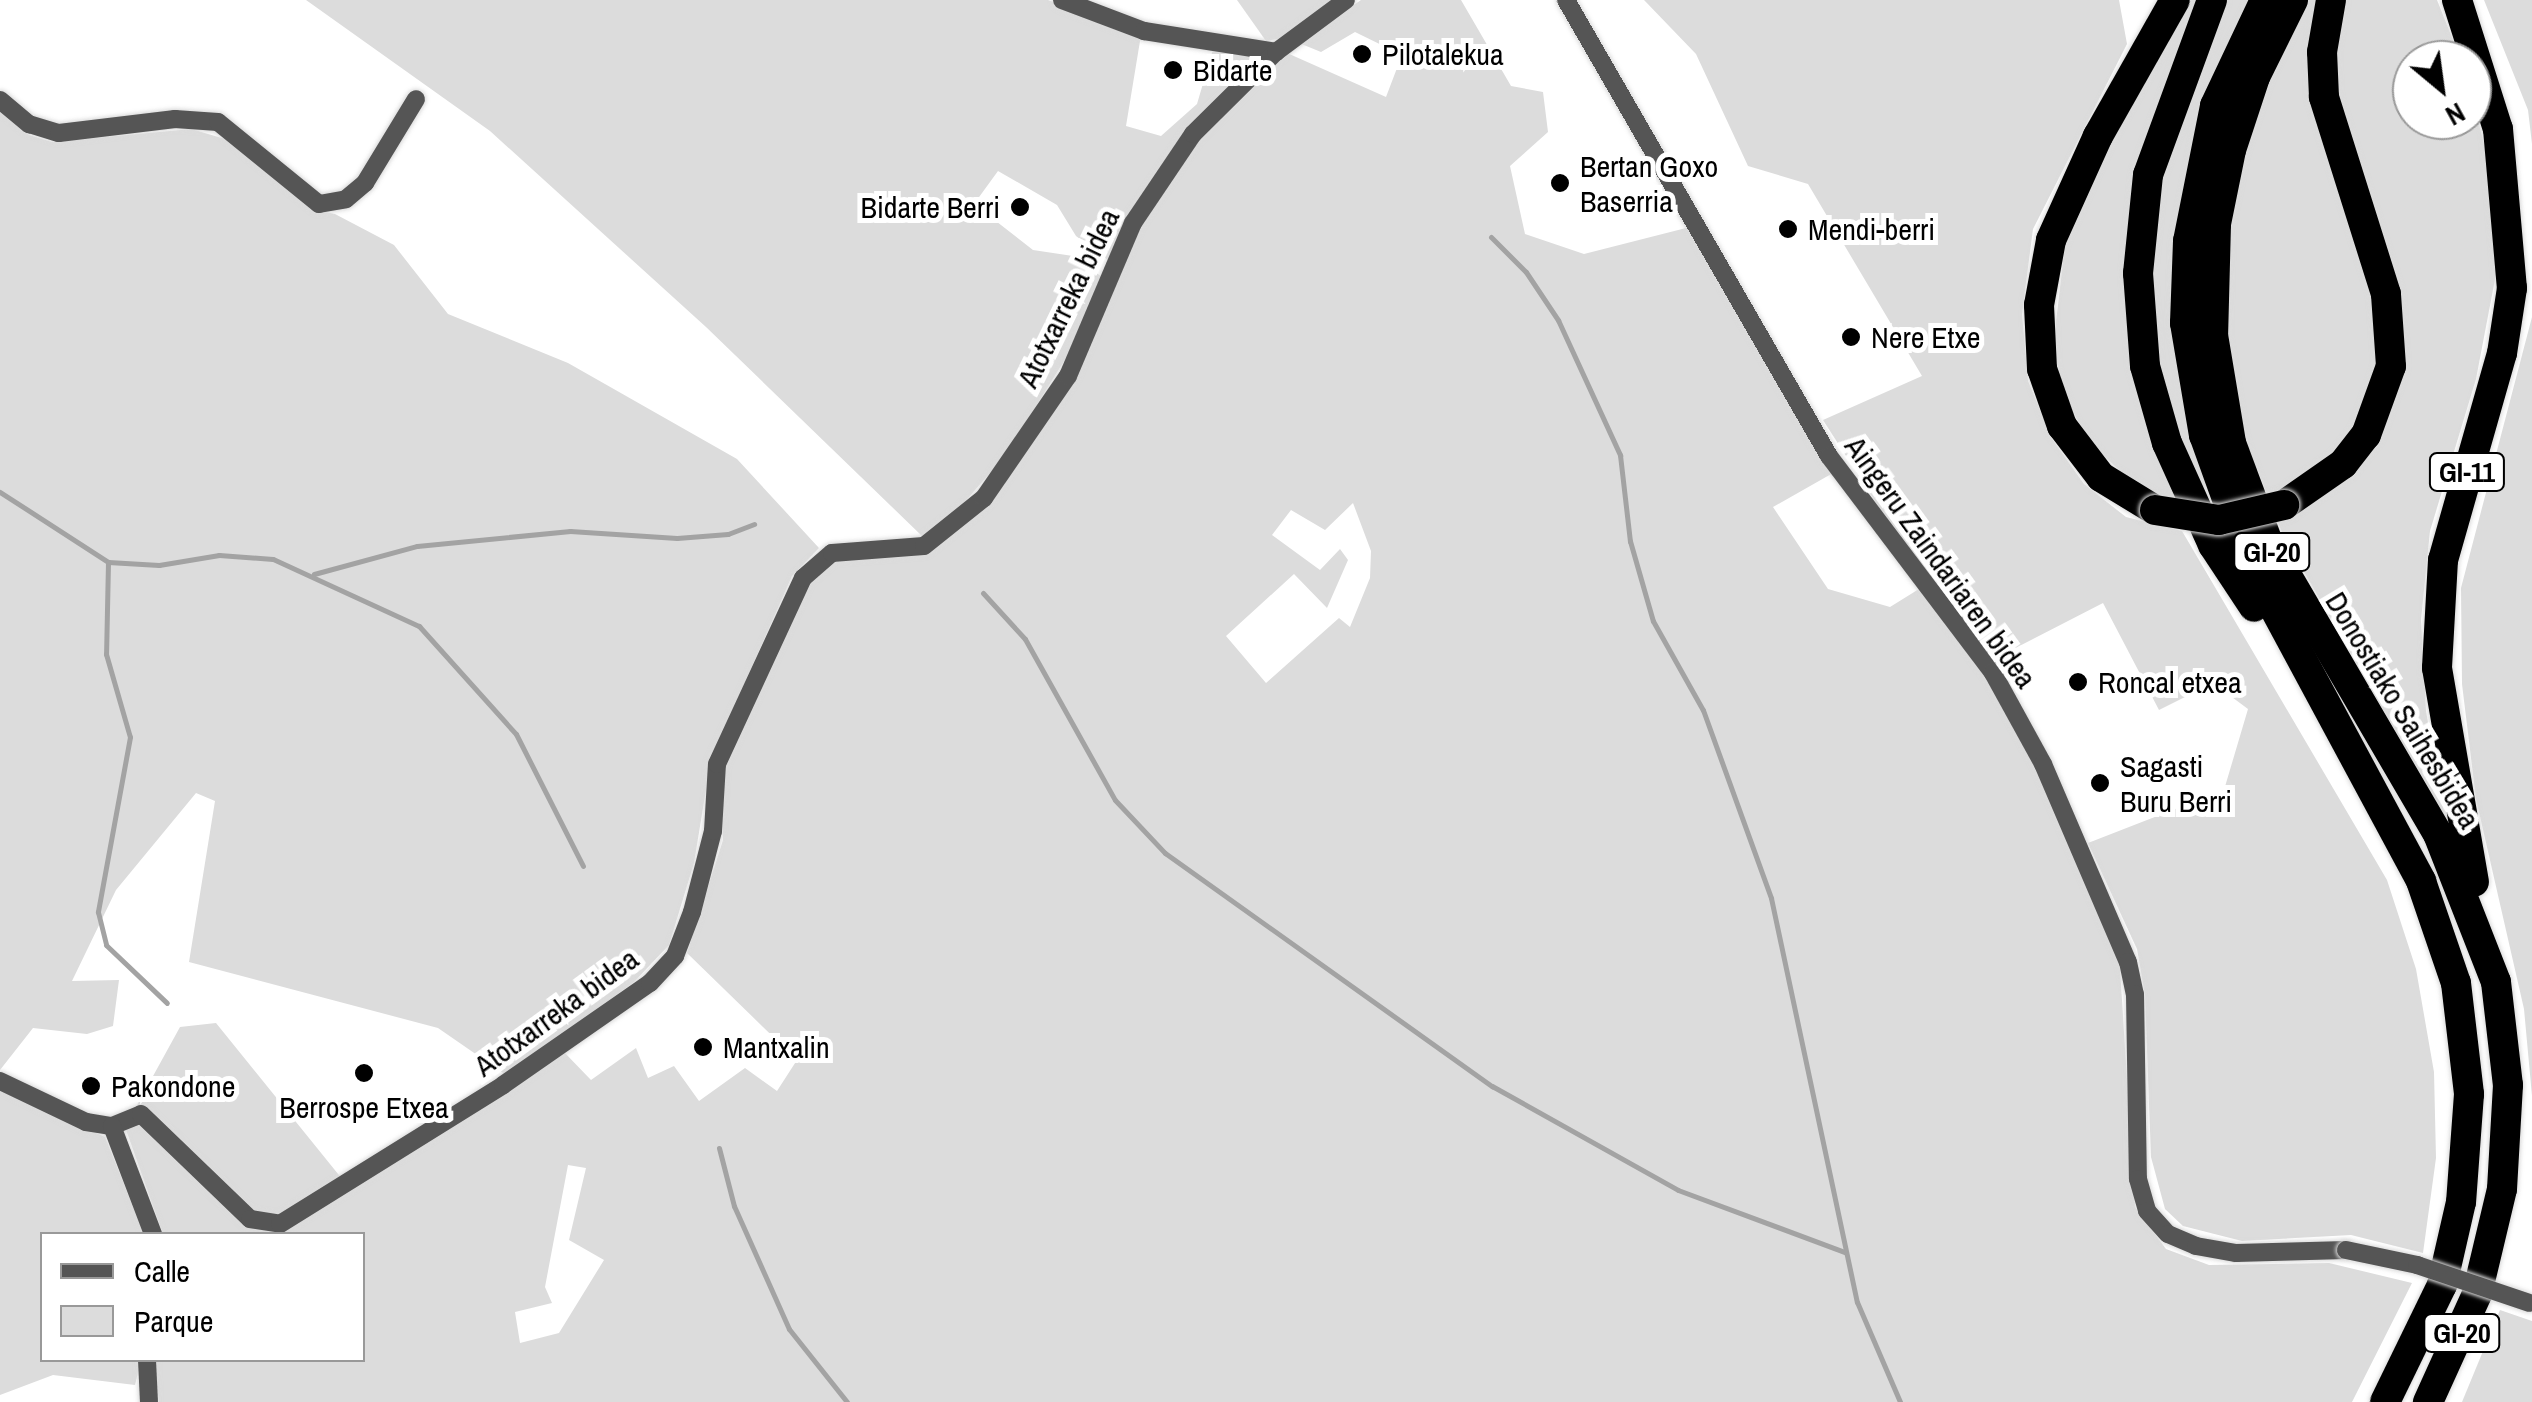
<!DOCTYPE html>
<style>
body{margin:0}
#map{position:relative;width:2532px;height:1402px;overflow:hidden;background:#fff;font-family:"Archivo Narrow",sans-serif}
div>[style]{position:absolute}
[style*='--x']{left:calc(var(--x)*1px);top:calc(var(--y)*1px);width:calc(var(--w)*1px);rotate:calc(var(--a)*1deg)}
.green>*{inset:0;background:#dcdcdc}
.stream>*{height:5px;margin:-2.5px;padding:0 2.5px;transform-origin:2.5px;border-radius:2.5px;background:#a3a3a3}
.roads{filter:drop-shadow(0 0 2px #dbdbdb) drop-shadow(0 0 2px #dbdbdb)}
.street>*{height:18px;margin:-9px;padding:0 9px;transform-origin:9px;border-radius:9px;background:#555}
.highway>*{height:30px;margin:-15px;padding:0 15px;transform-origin:15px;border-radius:15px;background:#000}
.bridges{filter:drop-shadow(0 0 2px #dbdbdb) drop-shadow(0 0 2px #dbdbdb)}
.street-bridge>*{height:18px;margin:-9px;padding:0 9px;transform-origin:9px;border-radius:9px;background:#555}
.highway-bridge>*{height:30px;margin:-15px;padding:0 15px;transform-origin:15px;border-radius:15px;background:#000}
.dots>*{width:28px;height:28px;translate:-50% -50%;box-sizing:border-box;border:5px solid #fff;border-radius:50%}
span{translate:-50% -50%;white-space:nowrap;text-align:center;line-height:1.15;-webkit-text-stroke:10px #fff;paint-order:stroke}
.shield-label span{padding:2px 8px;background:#fff;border:2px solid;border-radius:8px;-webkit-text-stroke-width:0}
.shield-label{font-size:28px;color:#000;font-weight:700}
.poi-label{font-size:30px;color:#000}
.left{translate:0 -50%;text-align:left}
.right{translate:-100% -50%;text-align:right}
.street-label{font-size:30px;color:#000}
.legend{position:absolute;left:40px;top:1232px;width:325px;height:130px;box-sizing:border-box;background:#fff;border:2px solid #999;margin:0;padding:12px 18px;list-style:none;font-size:30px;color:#000}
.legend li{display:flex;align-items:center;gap:20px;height:50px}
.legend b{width:50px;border:2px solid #999}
.north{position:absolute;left:2392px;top:40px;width:100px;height:100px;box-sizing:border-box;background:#fff;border:2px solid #999;border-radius:50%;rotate:151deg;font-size:28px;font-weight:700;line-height:40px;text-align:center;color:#000}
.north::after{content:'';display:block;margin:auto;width:35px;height:45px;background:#000;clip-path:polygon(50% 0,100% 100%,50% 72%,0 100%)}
</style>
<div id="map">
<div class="green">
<i style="clip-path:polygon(306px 0,1048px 0,1141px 35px,1126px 126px,1161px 136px,1197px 104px,1214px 46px,1265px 56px,1186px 132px,1108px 260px,1076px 236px,1057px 205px,998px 171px,974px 204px,1033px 250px,1073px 256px,1102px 277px,1081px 334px,1004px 457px,947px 522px,922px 536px,706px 327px,490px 131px)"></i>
<i style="clip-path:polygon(1237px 0,1339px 0,1288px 37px,1266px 41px)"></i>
<i style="clip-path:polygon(evenodd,1361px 0,1461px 0,1511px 86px,1543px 92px,1548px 132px,1510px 166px,1525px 234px,1584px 254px,1690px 227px,1833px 473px,1773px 507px,1828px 589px,1890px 607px,1919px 589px,2009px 709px,2119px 953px,2135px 1207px,2166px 1249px,2209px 1265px,2329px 1263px,2412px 1283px,2352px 1402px,159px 1402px,154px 1360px,362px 1360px,362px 1234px,163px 1234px,125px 1127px,180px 1027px,216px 1023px,351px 1190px,563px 1051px,591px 1080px,636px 1048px,648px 1078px,674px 1066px,699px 1101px,745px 1068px,777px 1091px,797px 1060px,687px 953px,723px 840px,722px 769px,805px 584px,834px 558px,955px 532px,1076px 368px,1137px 225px,1195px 141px,1287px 53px,1386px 97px,1402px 55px,1355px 32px,1321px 52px,1299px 43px,1361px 0,1353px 503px,1371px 551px,1370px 578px,1350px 627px,1339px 618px,1266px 683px,1226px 636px,1294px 574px,1327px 608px,1348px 560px,1340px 549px,1320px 570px,1272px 535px,1291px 510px,1325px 530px,1353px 503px,1361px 0,568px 1165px,586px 1168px,569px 1240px,604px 1260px,559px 1333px,520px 1343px,515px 1312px,552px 1303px,545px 1287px,568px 1165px)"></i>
<i style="clip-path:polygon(1644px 0,2119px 0,2127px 44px,2033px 229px,2022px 314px,2028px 381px,2052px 439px,2084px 484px,2126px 517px,2182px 531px,2387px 880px,2416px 969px,2434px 1072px,2436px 1158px,2423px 1253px,2351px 1235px,2242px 1241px,2183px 1226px,2165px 1209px,2151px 1157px,2145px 995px,2137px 949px,2088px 843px,2224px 790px,2248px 709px,2213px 683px,2159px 710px,2103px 603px,1994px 659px,1878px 506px,1823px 420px,1922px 376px,1808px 184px,1748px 166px,1696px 54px)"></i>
<i style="clip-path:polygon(2190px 0,2437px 0,2461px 60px,2412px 60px,2412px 120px,2472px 120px,2472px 98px,2493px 177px,2496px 274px,2476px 379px,2430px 531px,2421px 620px,2426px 711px,2445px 818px,2283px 535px,2256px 466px,2170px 500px,2131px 481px,2089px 442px,2066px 398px,2053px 348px,2066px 236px,2115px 130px)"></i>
<i style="clip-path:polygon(2484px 0,2532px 0,2532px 144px,2528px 110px)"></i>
<i style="clip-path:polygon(0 108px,29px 135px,52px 142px,191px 129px,232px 141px,315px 210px,335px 214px,394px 245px,448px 314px,568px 363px,737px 459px,819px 548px,792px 576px,711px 759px,694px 863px,669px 945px,634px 982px,506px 1075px,438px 1028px,189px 962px,215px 801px,196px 793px,116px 890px,72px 981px,119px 980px,113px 1026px,87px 1034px,33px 1028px,0 1070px)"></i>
<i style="clip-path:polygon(2532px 317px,2532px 1096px,2524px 1009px,2476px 799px,2462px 684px,2461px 588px)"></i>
<i style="clip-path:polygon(0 1088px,105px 1137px,144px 1234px,42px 1234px,42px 1360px,141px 1360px,135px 1385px,53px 1375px,0 1395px)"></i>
<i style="clip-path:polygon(2500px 1310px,2532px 1321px,2532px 1402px,2462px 1402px)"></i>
</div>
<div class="stream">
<i style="--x:1491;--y:237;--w:49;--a:45"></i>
<i style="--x:1526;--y:272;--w:58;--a:56.3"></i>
<i style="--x:1558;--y:320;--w:149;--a:65.3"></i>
<i style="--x:1620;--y:455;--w:87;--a:83.4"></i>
<i style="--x:1630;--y:541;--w:83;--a:74"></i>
<i style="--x:1653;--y:621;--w:102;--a:60.7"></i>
<i style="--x:1703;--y:710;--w:200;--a:70.1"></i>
<i style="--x:1771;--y:898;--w:413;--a:78"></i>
<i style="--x:1857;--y:1302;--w:109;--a:66.7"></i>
<i style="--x:0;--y:492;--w:129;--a:32.9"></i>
<i style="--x:108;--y:562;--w:51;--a:3.4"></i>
<i style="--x:159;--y:565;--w:61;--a:-9.5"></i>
<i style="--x:219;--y:555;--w:54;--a:4.2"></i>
<i style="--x:273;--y:559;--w:161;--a:24.7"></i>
<i style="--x:419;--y:626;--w:145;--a:48.1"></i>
<i style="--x:516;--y:734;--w:148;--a:63.1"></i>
<i style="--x:108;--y:562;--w:92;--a:91.2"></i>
<i style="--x:106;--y:654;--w:86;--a:73.9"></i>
<i style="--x:130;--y:737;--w:178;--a:100.4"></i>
<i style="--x:98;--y:912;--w:34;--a:76"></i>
<i style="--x:106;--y:945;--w:84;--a:43.6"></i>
<i style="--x:314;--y:574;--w:107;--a:-15.2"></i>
<i style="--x:417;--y:546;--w:154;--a:-5.6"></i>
<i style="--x:570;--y:531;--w:107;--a:3.7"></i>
<i style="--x:677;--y:538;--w:51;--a:-4.5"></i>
<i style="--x:728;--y:534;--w:28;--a:-21"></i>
<i style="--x:983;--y:593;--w:62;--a:47.6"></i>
<i style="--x:1025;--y:639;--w:184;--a:60.8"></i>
<i style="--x:1115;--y:800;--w:73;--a:46.7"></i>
<i style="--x:1165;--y:853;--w:402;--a:35.5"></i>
<i style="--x:1492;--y:1086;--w:213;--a:29.2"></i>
<i style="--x:1678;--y:1190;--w:178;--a:20.4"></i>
<i style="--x:719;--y:1148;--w:60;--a:75.5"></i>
<i style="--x:734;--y:1206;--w:135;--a:65.9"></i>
<i style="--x:789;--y:1329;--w:93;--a:51.5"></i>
</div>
<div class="roads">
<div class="street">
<i style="--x:1062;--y:0;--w:88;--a:20.7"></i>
<i style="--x:1144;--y:31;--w:134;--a:9"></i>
<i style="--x:1566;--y:0;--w:526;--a:60.03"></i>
<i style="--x:1829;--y:456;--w:272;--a:52.9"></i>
<i style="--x:1993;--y:673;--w:104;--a:61.2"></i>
<i style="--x:2043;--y:764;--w:215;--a:66.8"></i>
<i style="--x:2128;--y:962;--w:33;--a:78"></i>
<i style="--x:2135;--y:994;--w:185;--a:89.1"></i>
<i style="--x:2138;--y:1179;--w:33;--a:74"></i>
<i style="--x:2147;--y:1211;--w:31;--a:48"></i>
<i style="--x:2168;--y:1234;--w:30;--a:23"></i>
<i style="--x:2196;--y:1246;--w:41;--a:9.9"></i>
<i style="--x:2236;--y:1253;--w:110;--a:-1.6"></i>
<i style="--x:0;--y:100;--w:38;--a:40"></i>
<i style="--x:29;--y:124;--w:31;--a:17"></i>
<i style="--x:59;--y:133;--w:117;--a:-6.9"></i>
<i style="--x:175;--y:119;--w:43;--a:4"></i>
<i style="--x:218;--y:122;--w:130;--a:39.1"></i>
<i style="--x:319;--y:204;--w:27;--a:-10"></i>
<i style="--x:346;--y:199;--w:25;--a:-40"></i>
<i style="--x:365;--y:183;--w:98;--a:-58.7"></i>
<i style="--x:0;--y:1081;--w:95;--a:25.5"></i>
<i style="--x:86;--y:1122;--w:26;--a:9"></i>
<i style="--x:112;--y:1126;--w:31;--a:-22"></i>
<i style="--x:141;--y:1114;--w:151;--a:43.9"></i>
<i style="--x:250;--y:1219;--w:30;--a:9"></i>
<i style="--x:280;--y:1224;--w:263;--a:-31.9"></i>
<i style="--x:503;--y:1085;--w:179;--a:-34.8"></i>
<i style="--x:650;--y:983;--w:37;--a:-47"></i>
<i style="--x:675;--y:956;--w:47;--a:-68.9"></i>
<i style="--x:692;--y:912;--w:84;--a:-75.5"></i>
<i style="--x:713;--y:831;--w:67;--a:-86.6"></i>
<i style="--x:717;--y:764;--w:205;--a:-65.2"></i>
<i style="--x:803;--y:578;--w:38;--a:-41"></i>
<i style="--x:832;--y:553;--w:92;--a:-4.4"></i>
<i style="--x:924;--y:546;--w:77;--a:-38.7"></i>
<i style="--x:984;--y:498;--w:148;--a:-55.5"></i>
<i style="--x:1068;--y:376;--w:166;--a:-67"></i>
<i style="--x:1133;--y:223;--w:107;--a:-56"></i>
<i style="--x:1193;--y:134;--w:117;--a:-44.7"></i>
<i style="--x:1276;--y:52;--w:87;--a:-36.6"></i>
<i style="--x:112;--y:1126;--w:116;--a:69.2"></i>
<i style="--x:147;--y:1360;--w:42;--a:87.3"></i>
</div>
<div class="highway">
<i style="--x:2212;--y:0;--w:186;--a:110.1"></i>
<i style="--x:2148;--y:175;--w:99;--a:95.8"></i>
<i style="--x:2138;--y:273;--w:93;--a:85.7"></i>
<i style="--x:2145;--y:366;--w:80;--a:74.1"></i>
<i style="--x:2167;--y:443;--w:112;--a:65.7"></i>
<i style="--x:2213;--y:545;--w:74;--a:56.5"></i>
<i style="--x:2265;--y:0;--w:117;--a:115.3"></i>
<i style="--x:2215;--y:106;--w:138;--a:101.3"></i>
<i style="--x:2188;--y:241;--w:82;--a:92.1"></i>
<i style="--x:2185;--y:323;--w:114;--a:80.4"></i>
<i style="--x:2204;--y:435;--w:136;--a:70.2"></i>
<i style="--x:2250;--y:563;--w:361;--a:61.7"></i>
<i style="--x:2421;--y:881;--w:108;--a:71.1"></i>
<i style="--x:2456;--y:983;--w:112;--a:83.3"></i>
<i style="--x:2469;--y:1094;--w:108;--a:94.2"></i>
<i style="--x:2461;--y:1202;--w:85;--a:102.9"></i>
<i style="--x:2442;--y:1285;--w:130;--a:116"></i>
<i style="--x:2293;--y:0;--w:86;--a:116.3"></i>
<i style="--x:2255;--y:77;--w:77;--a:108.2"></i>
<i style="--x:2231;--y:150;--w:76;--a:101.5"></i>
<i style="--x:2216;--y:224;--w:111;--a:91.5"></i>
<i style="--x:2213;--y:335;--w:109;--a:80.5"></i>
<i style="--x:2231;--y:443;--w:109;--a:69.6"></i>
<i style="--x:2269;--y:545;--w:335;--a:59.7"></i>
<i style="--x:2438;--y:834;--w:159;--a:68.6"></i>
<i style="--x:2496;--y:982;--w:104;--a:83.4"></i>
<i style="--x:2508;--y:1085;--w:104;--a:93.3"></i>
<i style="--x:2502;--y:1189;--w:108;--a:103.4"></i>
<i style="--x:2477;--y:1294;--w:119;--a:114.4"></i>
<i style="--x:2457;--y:0;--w:135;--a:72.4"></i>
<i style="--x:2498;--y:129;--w:160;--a:85"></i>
<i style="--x:2512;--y:288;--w:66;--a:98.7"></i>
<i style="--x:2502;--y:353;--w:215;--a:105.9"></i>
<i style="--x:2443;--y:560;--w:108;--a:93.2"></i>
<i style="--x:2437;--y:668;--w:217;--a:80.2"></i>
<i style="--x:2284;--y:505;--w:72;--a:-34.8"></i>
<i style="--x:2343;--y:464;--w:37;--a:-52"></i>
<i style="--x:2366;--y:435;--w:73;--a:-70.1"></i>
<i style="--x:2391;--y:366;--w:72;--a:-94"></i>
<i style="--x:2386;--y:294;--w:207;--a:-107.5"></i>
<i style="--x:2324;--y:97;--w:45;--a:-92.5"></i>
<i style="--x:2322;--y:52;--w:53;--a:-80.2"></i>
<i style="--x:2155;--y:510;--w:63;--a:-148.6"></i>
<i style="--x:2101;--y:477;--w:64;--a:-127.4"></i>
<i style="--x:2062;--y:426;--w:60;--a:-109.3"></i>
<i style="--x:2042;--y:369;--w:64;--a:-92.7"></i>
<i style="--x:2039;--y:305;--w:66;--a:-79.5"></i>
<i style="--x:2051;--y:240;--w:114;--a:-65.7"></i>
<i style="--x:2098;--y:136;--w:156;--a:-60.5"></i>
</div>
</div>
<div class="bridges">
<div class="street-bridge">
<i style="--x:2346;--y:1250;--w:73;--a:11.9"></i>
<i style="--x:2417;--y:1265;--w:118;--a:18.7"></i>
</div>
<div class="highway-bridge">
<i style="--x:2155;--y:510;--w:65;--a:8.9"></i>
<i style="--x:2219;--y:520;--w:67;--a:-13"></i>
</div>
</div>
<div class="dots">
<i style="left:1362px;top:54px;background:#000"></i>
<i style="left:1173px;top:70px;background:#000"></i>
<i style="left:1560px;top:183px;background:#000"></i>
<i style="left:1020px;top:207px;background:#000"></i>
<i style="left:1788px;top:229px;background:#000"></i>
<i style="left:1851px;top:337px;background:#000"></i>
<i style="left:2078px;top:682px;background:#000"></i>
<i style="left:2100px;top:783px;background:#000"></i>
<i style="left:703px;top:1047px;background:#000"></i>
<i style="left:364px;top:1073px;background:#000"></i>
<i style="left:91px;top:1086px;background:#000"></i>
</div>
<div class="shield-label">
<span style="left:2467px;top:472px">GI-11</span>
<span style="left:2272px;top:552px">GI-20</span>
<span style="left:2462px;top:1333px">GI-20</span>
</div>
<div class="poi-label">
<span class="left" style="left:1382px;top:54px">Pilotalekua</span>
<span class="left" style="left:1193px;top:70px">Bidarte</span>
<span class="left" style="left:1580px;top:183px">Bertan Goxo<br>Baserria</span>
<span class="right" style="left:1000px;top:207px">Bidarte Berri</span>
<span class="left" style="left:1808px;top:229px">Mendi-berri</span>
<span class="left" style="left:1871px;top:337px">Nere Etxe</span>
<span class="left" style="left:2098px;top:682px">Roncal etxea</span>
<span class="left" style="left:2120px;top:783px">Sagasti<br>Buru Berri</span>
<span class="left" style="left:723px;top:1047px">Mantxalin</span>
<span class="left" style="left:111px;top:1086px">Pakondone</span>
<span style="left:364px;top:1107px">Berrospe Etxea</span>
</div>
<div class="street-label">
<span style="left:1068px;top:298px;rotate:-64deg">Atotxarreka bidea</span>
<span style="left:1941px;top:562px;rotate:54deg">Aingeru Zaindariaren bidea</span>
<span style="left:2403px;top:710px;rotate:59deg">Donostiako Saihesbidea</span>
<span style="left:556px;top:1012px;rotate:-36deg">Atotxarreka bidea</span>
</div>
<ul class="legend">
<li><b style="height:12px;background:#555"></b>Calle</li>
<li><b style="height:28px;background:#dcdcdc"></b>Parque</li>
</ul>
<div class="north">N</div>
</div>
